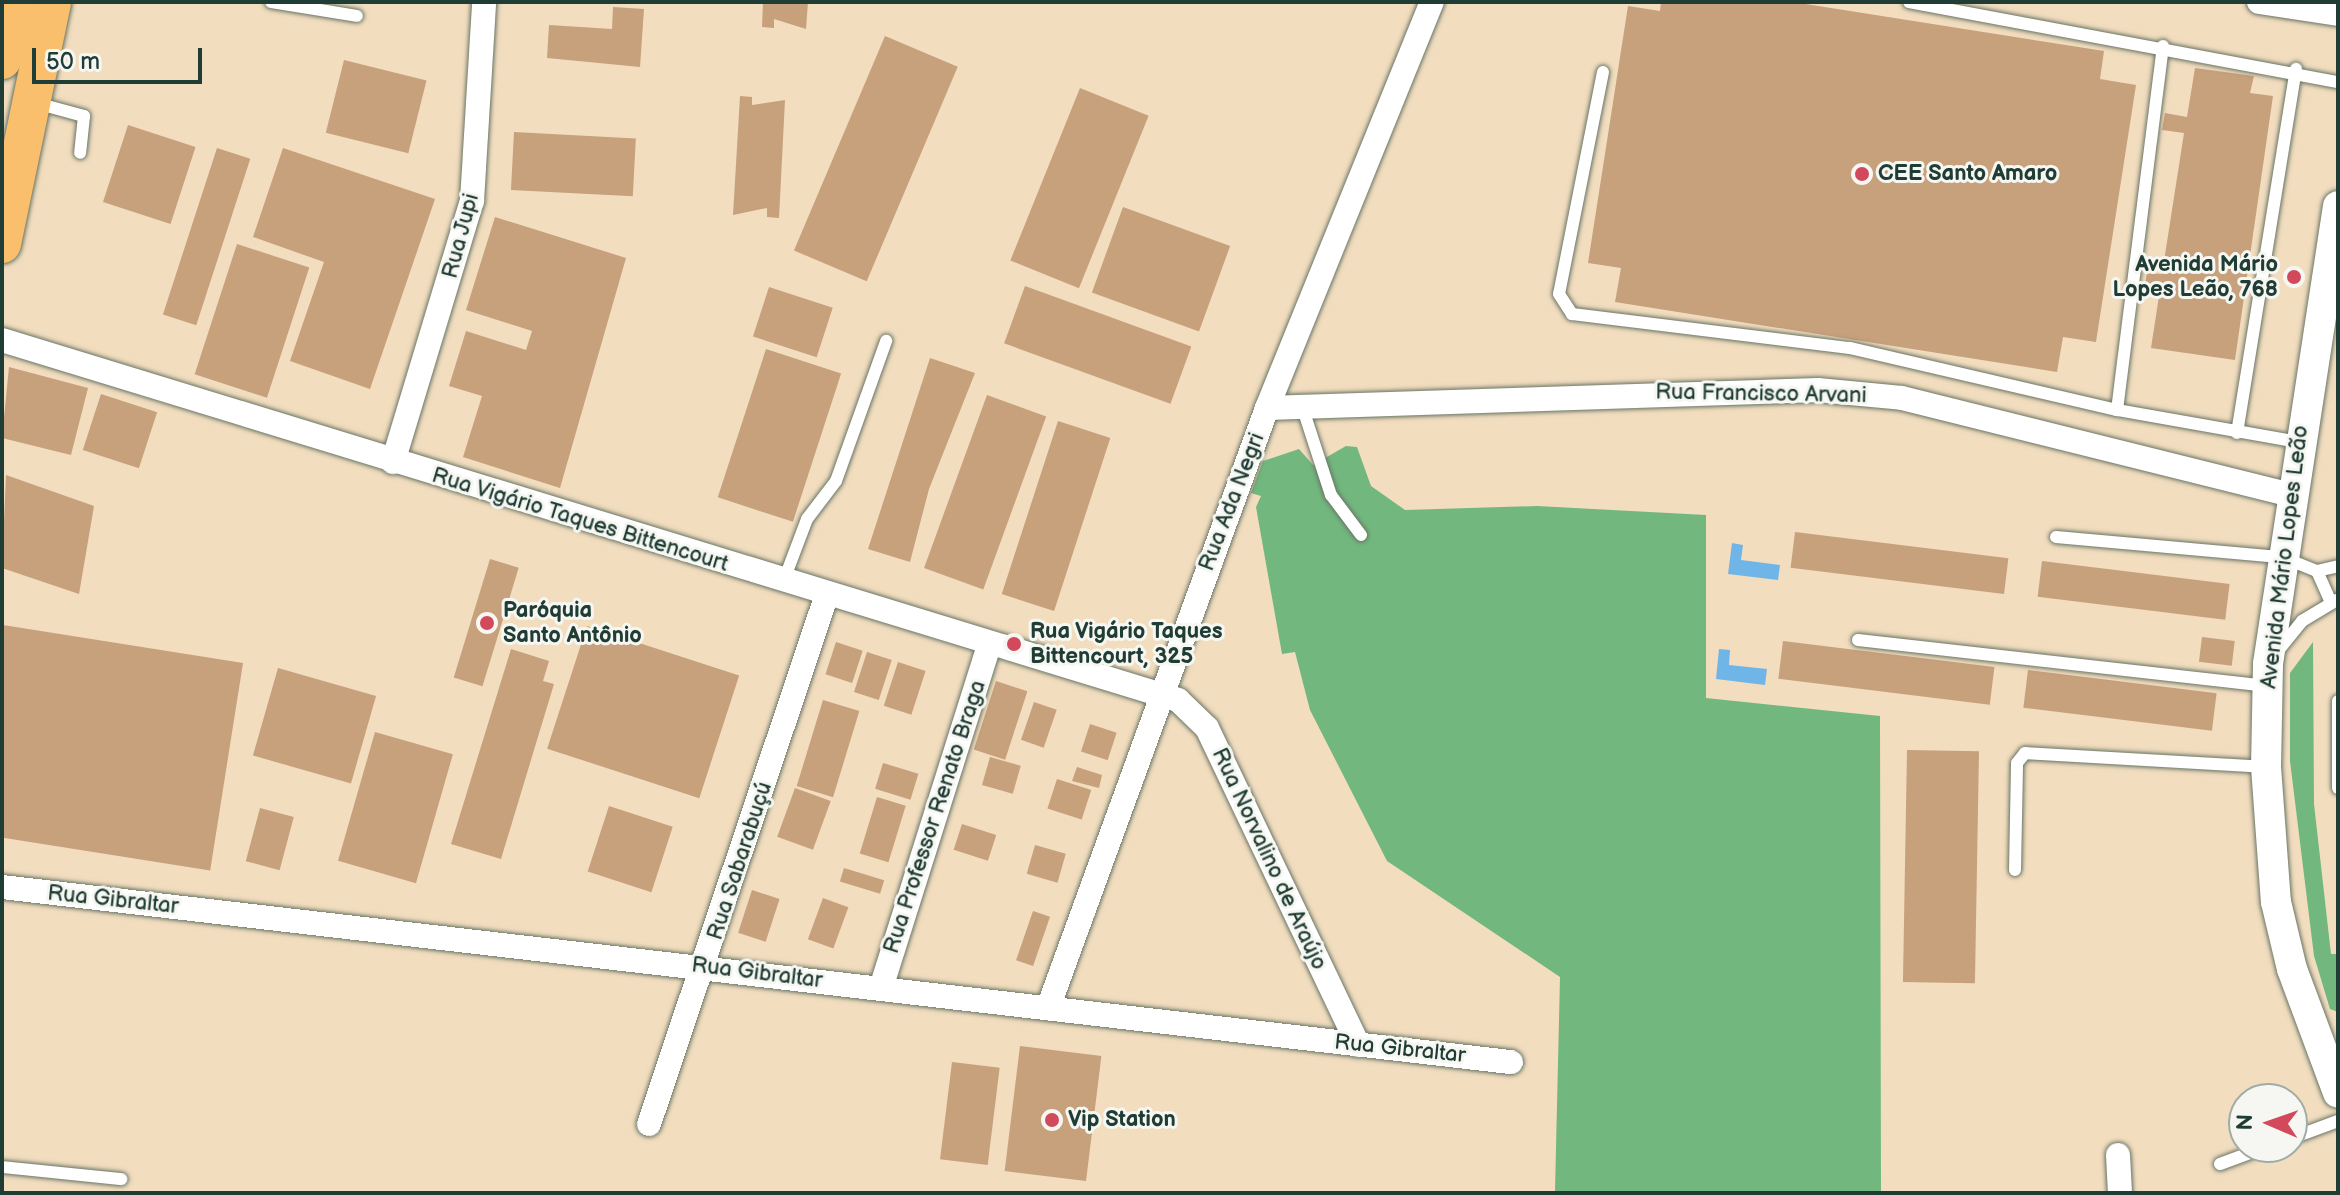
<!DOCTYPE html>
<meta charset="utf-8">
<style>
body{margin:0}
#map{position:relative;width:2340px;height:1195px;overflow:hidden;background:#f2ddbf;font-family:"Balsamiq Sans",sans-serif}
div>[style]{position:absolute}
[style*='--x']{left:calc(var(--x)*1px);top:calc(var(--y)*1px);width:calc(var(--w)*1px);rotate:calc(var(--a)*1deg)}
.forest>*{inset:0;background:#72b87e}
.water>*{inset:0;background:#70b5e7}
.building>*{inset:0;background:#c7a07c;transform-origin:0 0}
.roads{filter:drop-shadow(0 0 2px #697565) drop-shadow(0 0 2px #697565)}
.service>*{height:12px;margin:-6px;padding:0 6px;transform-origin:6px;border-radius:6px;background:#fff}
.minor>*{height:24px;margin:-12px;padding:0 12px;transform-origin:12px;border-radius:12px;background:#fff}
.tertiary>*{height:30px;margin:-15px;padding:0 15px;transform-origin:15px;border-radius:15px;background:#fff}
.primary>*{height:38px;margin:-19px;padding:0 19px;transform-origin:19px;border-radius:19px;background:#f9bf6c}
.dots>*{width:22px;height:22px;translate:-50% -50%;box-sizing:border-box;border:4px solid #f6f6f2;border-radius:50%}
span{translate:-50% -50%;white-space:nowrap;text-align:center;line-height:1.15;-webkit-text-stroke:6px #f6f6f2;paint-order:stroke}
.poi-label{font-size:22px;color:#1f3d34;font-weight:700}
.left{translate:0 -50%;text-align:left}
.right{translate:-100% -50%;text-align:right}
.street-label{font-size:22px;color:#1f3d34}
.frame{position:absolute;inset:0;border:4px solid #1f3d34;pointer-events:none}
.north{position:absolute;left:2228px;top:1083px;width:80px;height:80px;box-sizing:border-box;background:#f6f6f2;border:2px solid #a0aca6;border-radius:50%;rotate:272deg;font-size:22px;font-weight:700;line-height:32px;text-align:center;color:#1f3d34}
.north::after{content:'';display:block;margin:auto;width:28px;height:36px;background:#d1495b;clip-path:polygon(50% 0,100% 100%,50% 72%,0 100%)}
.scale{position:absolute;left:32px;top:48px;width:170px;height:36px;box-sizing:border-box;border:4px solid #1f3d34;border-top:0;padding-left:10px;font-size:24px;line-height:28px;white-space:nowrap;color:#1f3d34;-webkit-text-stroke:6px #f6f6f2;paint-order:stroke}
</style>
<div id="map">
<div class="forest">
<i style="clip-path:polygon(1346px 446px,1357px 447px,1371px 486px,1405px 510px,1537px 506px,1706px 515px,1706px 698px,1880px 716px,1881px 1193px,1555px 1191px,1560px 977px,1387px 861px,1310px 710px,1295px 652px,1282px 654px,1256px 507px,1261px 496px,1251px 493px,1263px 461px,1299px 449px,1313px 465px)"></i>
<i style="clip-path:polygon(2313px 642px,2314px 804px,2331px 954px,2338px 954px,2338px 1012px,2330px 1009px,2314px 956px,2290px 761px,2290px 673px)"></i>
</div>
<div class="water">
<i style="clip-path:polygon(1732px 543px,1743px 545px,1741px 560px,1780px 565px,1778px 580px,1728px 574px)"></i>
<i style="clip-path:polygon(1719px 649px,1730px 650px,1729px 665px,1767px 669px,1765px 685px,1716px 679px)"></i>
</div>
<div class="building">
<i style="clip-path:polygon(763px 2px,808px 2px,806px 29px,774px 19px,774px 28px,762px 27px)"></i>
<i style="clip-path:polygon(1661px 2px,1793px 2px,2104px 51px,2100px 79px,2136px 85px,2096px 342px,2063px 337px,2057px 372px,1615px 302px,1621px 268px,1588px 263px,1628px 6px,1660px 11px)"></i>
<i style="clip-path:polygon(613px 7px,644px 9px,640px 67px,547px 58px,549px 25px,612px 29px)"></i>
<i style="left:885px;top:36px;width:79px;height:233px;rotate:23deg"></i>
<i style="left:344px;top:60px;width:85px;height:75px;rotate:14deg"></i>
<i style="clip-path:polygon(2195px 68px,2254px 76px,2250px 93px,2273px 96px,2235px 360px,2151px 348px,2159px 296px,2143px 295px,2147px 273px,2162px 274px,2184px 133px,2162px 130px,2165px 113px,2187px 117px)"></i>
<i style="left:1080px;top:88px;width:74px;height:186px;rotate:22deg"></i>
<i style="clip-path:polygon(740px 96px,752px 97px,752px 105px,785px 100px,779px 218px,767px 217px,767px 208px,733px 215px)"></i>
<i style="left:128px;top:125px;width:71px;height:81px;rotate:18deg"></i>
<i style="left:514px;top:132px;width:122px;height:58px;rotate:3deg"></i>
<i style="left:217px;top:148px;width:35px;height:175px;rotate:18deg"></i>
<i style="clip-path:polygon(283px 148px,435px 199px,370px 389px,290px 361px,324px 262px,253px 237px)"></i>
<i style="left:1123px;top:207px;width:114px;height:91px;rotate:20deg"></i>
<i style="clip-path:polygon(495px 217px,626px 258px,560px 488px,463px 457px,482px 396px,449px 386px,466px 331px,526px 350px,532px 331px,466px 310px)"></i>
<i style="left:237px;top:244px;width:76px;height:137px;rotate:18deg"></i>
<i style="left:1025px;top:286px;width:177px;height:61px;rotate:20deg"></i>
<i style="left:769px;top:287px;width:67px;height:52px;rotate:18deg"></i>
<i style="left:766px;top:349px;width:79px;height:156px;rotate:18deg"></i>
<i style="clip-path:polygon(930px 358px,975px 373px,929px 489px,910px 562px,868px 549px)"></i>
<i style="clip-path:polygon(9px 367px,88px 388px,71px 455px,2px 438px)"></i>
<i style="left:101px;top:394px;width:59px;height:59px;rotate:18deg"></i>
<i style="left:987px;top:395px;width:63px;height:184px;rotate:20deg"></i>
<i style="left:1058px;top:421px;width:55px;height:182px;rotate:18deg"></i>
<i style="clip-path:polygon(6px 475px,94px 506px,79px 594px,2px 568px)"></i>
<i style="left:1795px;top:532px;width:215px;height:36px;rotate:7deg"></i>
<i style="left:490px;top:559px;width:30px;height:124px;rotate:17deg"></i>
<i style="left:2042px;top:561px;width:189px;height:36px;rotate:7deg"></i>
<i style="left:3px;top:625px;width:243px;height:210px;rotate:9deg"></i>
<i style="left:587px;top:626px;width:160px;height:129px;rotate:18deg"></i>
<i style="left:2202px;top:637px;width:33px;height:25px;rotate:7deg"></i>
<i style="left:1783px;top:641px;width:213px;height:38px;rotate:7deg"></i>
<i style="left:836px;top:642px;width:28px;height:34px;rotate:18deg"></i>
<i style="clip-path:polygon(511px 649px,549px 661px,543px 681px,554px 684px,501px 859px,451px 844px)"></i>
<i style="left:867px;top:652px;width:26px;height:42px;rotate:18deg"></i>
<i style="left:898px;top:662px;width:29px;height:46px;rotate:18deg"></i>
<i style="left:278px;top:668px;width:102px;height:91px;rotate:16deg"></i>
<i style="left:2028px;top:670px;width:190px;height:38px;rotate:7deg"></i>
<i style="left:996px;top:681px;width:33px;height:72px;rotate:18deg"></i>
<i style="left:823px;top:700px;width:38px;height:90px;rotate:17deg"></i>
<i style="left:1034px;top:702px;width:24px;height:40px;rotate:19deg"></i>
<i style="left:1090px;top:724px;width:28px;height:29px;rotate:18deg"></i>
<i style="left:375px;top:732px;width:81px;height:134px;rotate:16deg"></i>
<i style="left:1907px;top:750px;width:72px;height:232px;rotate:1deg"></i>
<i style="left:990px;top:757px;width:32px;height:29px;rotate:16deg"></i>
<i style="left:883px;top:763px;width:37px;height:27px;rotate:17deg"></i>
<i style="clip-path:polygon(1077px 767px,1102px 775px,1099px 788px,1072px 781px)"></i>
<i style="left:1057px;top:779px;width:36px;height:31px;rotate:18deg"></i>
<i style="left:795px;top:788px;width:38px;height:52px;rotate:20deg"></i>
<i style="left:877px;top:797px;width:30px;height:59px;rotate:17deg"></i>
<i style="left:609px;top:806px;width:67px;height:69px;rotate:18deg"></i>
<i style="left:260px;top:808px;width:35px;height:55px;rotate:15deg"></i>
<i style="left:962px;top:824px;width:36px;height:27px;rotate:18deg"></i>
<i style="left:1035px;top:845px;width:32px;height:30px;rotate:16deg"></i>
<i style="left:844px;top:868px;width:42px;height:14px;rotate:17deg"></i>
<i style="left:752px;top:890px;width:29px;height:45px;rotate:18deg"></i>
<i style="left:823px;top:898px;width:27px;height:44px;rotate:20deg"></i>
<i style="left:1033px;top:911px;width:18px;height:52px;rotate:19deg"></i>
<i style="left:1020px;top:1046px;width:82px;height:126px;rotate:7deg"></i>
<i style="left:952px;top:1062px;width:48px;height:98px;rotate:7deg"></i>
</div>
<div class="roads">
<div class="service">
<i style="--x:271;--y:2;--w:87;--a:9.2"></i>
<i style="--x:1909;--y:2;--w:436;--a:10.6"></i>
<i style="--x:1603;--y:72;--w:226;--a:101.2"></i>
<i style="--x:1559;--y:294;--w:24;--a:57"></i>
<i style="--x:1572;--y:314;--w:280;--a:7"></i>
<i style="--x:1850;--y:348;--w:274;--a:13.1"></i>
<i style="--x:2117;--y:410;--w:184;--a:10"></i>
<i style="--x:36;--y:103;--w:50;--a:15.2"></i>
<i style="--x:84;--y:116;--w:37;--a:96"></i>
<i style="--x:1302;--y:406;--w:94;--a:72"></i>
<i style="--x:1331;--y:495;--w:50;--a:53.1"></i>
<i style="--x:2117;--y:410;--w:367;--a:-82.8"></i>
<i style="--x:2237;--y:433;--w:369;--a:-80.8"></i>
<i style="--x:2056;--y:537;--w:227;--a:5.1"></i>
<i style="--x:2282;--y:557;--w:38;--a:22"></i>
<i style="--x:2317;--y:571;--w:32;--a:66"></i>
<i style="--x:2317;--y:571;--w:22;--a:-13"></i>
<i style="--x:784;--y:580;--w:65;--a:-69.3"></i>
<i style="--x:807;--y:519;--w:48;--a:-52.7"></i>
<i style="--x:836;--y:481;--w:149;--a:-70.3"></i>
<i style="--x:1858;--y:640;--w:412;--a:6.4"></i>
<i style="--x:2277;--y:652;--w:40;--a:-51"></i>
<i style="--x:2302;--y:621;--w:41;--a:-31"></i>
<i style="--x:2338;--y:701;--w:87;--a:90"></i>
<i style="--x:2015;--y:870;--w:107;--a:-88.9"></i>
<i style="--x:2017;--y:763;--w:13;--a:-51"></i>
<i style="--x:2025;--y:753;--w:241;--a:3.3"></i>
<i style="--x:2292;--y:1138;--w:49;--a:-20.3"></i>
<i style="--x:2220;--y:1164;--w:49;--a:-20.3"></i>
<i style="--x:2;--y:1167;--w:120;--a:5.8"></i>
</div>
<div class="minor">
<i style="--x:2259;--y:2;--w:80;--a:8.6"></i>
<i style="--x:2;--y:340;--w:1230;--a:17.02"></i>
<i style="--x:1178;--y:700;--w:40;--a:44"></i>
<i style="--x:1207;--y:728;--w:351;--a:64.5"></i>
<i style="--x:1267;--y:408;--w:551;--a:-1.87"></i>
<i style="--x:1818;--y:390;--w:84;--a:5.4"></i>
<i style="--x:1902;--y:398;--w:400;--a:14"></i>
<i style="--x:393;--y:462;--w:273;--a:-73.2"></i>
<i style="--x:472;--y:201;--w:199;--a:-86.5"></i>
<i style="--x:2;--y:887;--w:1519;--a:6.62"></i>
<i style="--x:881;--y:988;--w:360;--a:-72.5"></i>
<i style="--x:1048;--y:1008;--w:639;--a:-69.95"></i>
<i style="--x:1267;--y:408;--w:438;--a:-67.9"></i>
<i style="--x:649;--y:1124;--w:556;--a:-71.43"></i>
<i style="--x:2118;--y:1155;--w:38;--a:87"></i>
</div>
<div class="tertiary">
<i style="--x:2338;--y:206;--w:463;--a:98.7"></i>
<i style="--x:2268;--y:664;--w:103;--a:91.1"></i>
<i style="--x:2266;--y:767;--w:135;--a:85.8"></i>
<i style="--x:2276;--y:902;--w:69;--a:76.6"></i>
<i style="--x:2292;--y:969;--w:132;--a:69.6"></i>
</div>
<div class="primary">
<i style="--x:2;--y:60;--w:59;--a:-78.3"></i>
<i style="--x:2;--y:244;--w:247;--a:-78.3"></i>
</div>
</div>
<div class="dots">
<i style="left:1862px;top:174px;background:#d1495b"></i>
<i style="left:2294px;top:277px;background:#d1495b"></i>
<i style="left:487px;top:623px;background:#d1495b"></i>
<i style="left:1014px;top:644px;background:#d1495b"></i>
<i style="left:1052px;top:1120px;background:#d1495b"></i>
</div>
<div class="poi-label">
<span class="left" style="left:1878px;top:174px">CEE Santo Amaro</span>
<span class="right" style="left:2278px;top:277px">Avenida Mário<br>Lopes Leão, 768</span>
<span class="left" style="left:503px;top:623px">Paróquia<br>Santo Antônio</span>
<span class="left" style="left:1030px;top:644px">Rua Vigário Taques<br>Bittencourt, 325</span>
<span class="left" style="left:1068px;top:1120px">Vip Station</span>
</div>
<div class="street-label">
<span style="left:461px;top:236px;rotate:-75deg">Rua Jupi</span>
<span style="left:1761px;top:394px;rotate:1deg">Rua Francisco Arvani</span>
<span style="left:1232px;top:502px;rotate:-69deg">Rua Ada Negri</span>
<span style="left:580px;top:520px;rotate:17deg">Rua Vigário Taques Bittencourt</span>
<span style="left:2285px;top:557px;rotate:-83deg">Avenida Mário Lopes Leão</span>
<span style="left:935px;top:817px;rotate:-72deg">Rua Professor Renato Braga</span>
<span style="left:1269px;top:859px;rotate:65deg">Rua Norvalino de Araújo</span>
<span style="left:740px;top:861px;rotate:-72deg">Rua Sabarabuçú</span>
<span style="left:113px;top:900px;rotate:6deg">Rua Gibraltar</span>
<span style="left:757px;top:973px;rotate:7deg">Rua Gibraltar</span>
<span style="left:1400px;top:1049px;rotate:6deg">Rua Gibraltar</span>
</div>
<div class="frame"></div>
<div class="north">N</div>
<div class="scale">50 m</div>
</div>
